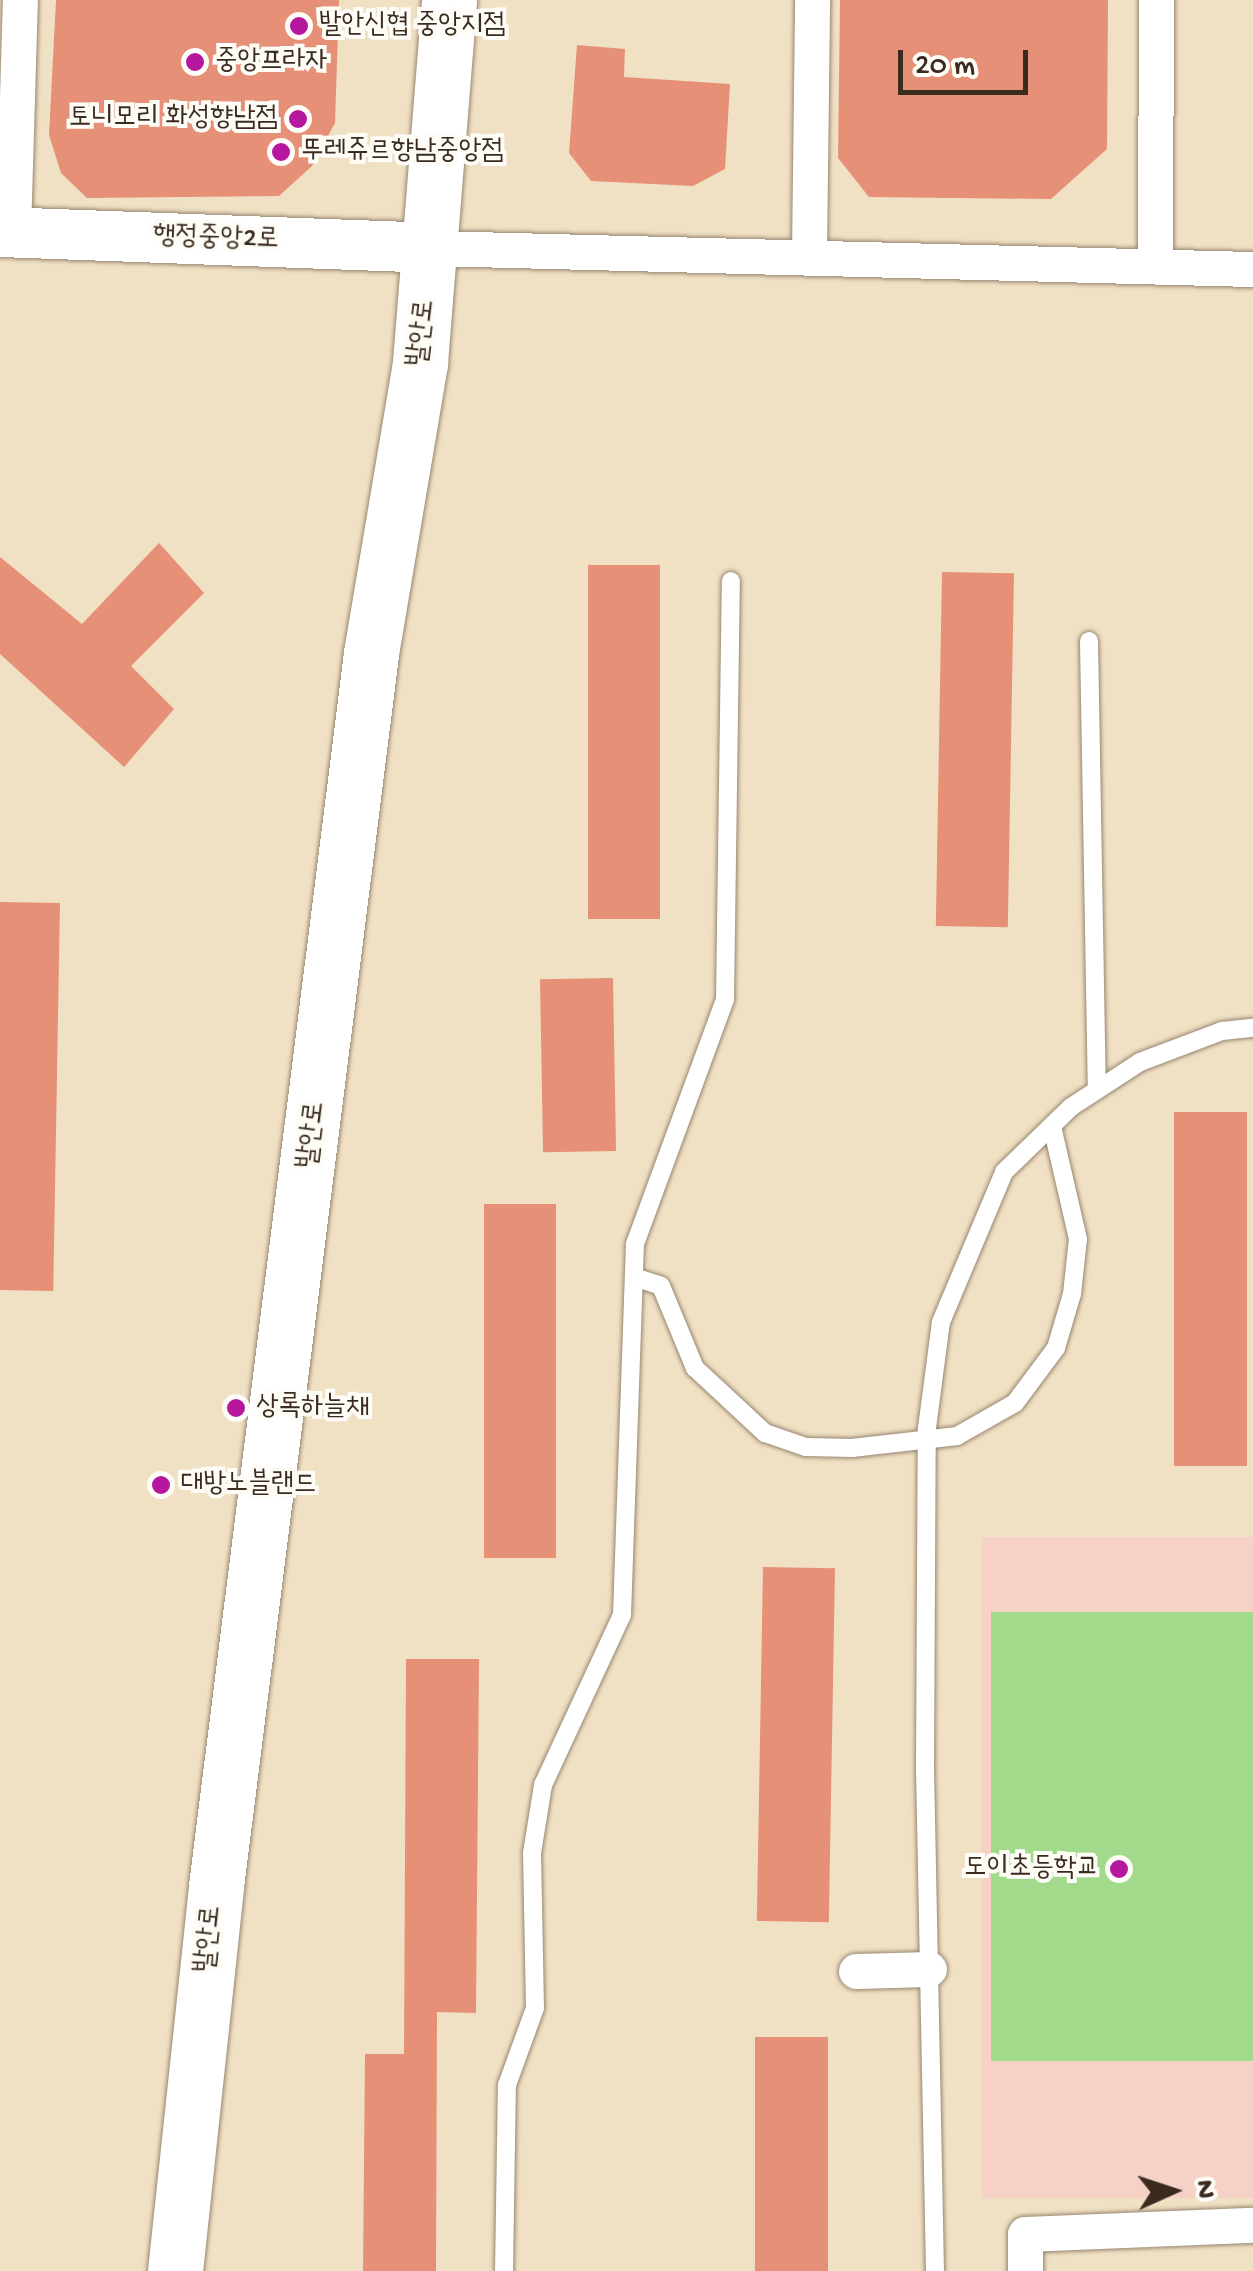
<!DOCTYPE html>
<meta charset="utf-8">
<style>
body{margin:0}
#map{position:relative;width:1253px;height:2271px;overflow:hidden;background:#f1e1c4;font-family:"Gochi Hand","Poor Story",sans-serif}
div>[style]{position:absolute}
[style*='--x']{left:calc(var(--x)*1px);top:calc(var(--y)*1px);width:calc(var(--w)*1px);rotate:calc(var(--a)*1deg)}
.built>*{inset:0;background:#f6d1c5;transform-origin:0 0}
.green>*{inset:0;background:#a2da8c;transform-origin:0 0}
.building>*{inset:0;background:#e59077;transform-origin:0 0}
.roads{filter:drop-shadow(0 0 2px #968671) drop-shadow(0 0 2px #968671)}
.lane>*{height:18px;margin:-9px;padding:0 9px;transform-origin:9px;border-radius:9px;background:#fff}
.street>*{height:35px;margin:-17.5px;padding:0 17.5px;transform-origin:17.5px;border-radius:17.5px;background:#fff}
.secondary>*{height:50px;margin:-25px;padding:0 25px;transform-origin:25px;border-radius:25px;background:#fff}
.primary>*{height:55px;margin:-27.5px;padding:0 27.5px;transform-origin:27.5px;border-radius:27.5px;background:#fff}
.dots>*{width:28px;height:28px;translate:-50% -50%;box-sizing:border-box;border:5px solid #fdfcf7;border-radius:50%}
span{translate:-50% -50%;white-space:nowrap;text-align:center;line-height:1.15;-webkit-text-stroke:8px #fdfcf7;paint-order:stroke}
.poi-label{font-size:28px;color:#3b2a1e}
.left{translate:0 -50%;text-align:left}
.right{translate:-100% -50%;text-align:right}
.street-label{font-size:28px;color:#3b2a1e}
.north{position:absolute;left:1123px;top:2141px;width:100px;height:100px;-webkit-text-stroke:8px #fdfcf7;paint-order:stroke;rotate:87deg;font-size:28px;font-weight:700;line-height:40px;text-align:center;color:#3b2a1e}
.north::after{content:'';display:block;margin:auto;width:35px;height:45px;background:#3b2a1e;clip-path:polygon(50% 0,100% 100%,50% 72%,0 100%)}
.scale{position:absolute;left:898px;top:50px;width:130px;height:45px;box-sizing:border-box;border:5px solid #3b2a1e;border-top:0;padding-left:12px;font-size:30px;line-height:35px;white-space:nowrap;color:#3b2a1e;-webkit-text-stroke:8px #fdfcf7;paint-order:stroke}
</style>
<div id="map">
<div class="built">
<i style="left:1253px;top:1537px;width:661px;height:271px;rotate:90deg"></i>
</div>
<div class="green">
<i style="left:1253px;top:1612px;width:449px;height:262px;rotate:90deg"></i>
</div>
<div class="building">
<i style="clip-path:polygon(56px 0,339px 0,335px 123px,312px 166px,279px 196px,87px 198px,61px 173px,49px 135px)"></i>
<i style="clip-path:polygon(840px 0,1108px 0,1107px 149px,1051px 199px,869px 197px,838px 158px)"></i>
<i style="clip-path:polygon(577px 45px,625px 49px,624px 77px,730px 84px,725px 169px,693px 186px,591px 181px,569px 153px)"></i>
<i style="clip-path:polygon(159px 543px,204px 593px,131px 666px,174px 709px,124px 767px,0 654px,0 557px,82px 624px)"></i>
<i style="left:588px;top:565px;width:72px;height:354px"></i>
<i style="left:942px;top:572px;width:72px;height:354px;rotate:1deg"></i>
<i style="left:0;top:902px;width:60px;height:388px;rotate:1deg"></i>
<i style="left:613px;top:978px;width:173px;height:73px;rotate:89deg"></i>
<i style="left:1174px;top:1112px;width:73px;height:354px"></i>
<i style="left:484px;top:1204px;width:72px;height:354px"></i>
<i style="left:763px;top:1567px;width:72px;height:354px;rotate:1deg"></i>
<i style="clip-path:polygon(406px 1659px,479px 1659px,476px 2013px,437px 2012px,436px 2271px,363px 2271px,365px 2054px,404px 2054px)"></i>
<i style="left:755px;top:2037px;width:73px;height:234px"></i>
</div>
<div class="roads">
<div class="lane">
<i style="--x:1089;--y:641;--w:449;--a:89"></i>
<i style="--x:634;--y:1277;--w:28;--a:18"></i>
<i style="--x:661;--y:1286;--w:89;--a:67.5"></i>
<i style="--x:695;--y:1368;--w:96;--a:42.9"></i>
<i style="--x:765;--y:1433;--w:43;--a:18.9"></i>
<i style="--x:806;--y:1447;--w:46;--a:1.2"></i>
<i style="--x:852;--y:1448;--w:106;--a:-6.5"></i>
<i style="--x:957;--y:1436;--w:67;--a:-29.6"></i>
<i style="--x:1015;--y:1403;--w:69;--a:-53.3"></i>
<i style="--x:1056;--y:1348;--w:56;--a:-73.5"></i>
<i style="--x:1072;--y:1294;--w:55;--a:-83.8"></i>
<i style="--x:1078;--y:1239;--w:116;--a:-103"></i>
<i style="--x:504;--y:2271;--w:186;--a:-89.1"></i>
<i style="--x:507;--y:2085;--w:82;--a:-70"></i>
<i style="--x:535;--y:2008;--w:155;--a:-91.1"></i>
<i style="--x:532;--y:1853;--w:69;--a:-80.8"></i>
<i style="--x:543;--y:1785;--w:187;--a:-65.1"></i>
<i style="--x:622;--y:1615;--w:371;--a:-88"></i>
<i style="--x:635;--y:1244;--w:260;--a:-69.8"></i>
<i style="--x:725;--y:1000;--w:419;--a:-89.2"></i>
<i style="--x:935;--y:2271;--w:503;--a:-91.14"></i>
<i style="--x:925;--y:1768;--w:340;--a:-89.7"></i>
<i style="--x:927;--y:1428;--w:107;--a:-82.5"></i>
<i style="--x:941;--y:1322;--w:163;--a:-67.2"></i>
<i style="--x:1004;--y:1172;--w:93;--a:-44.1"></i>
<i style="--x:1071;--y:1107;--w:82;--a:-33.1"></i>
<i style="--x:1140;--y:1062;--w:88;--a:-20.7"></i>
<i style="--x:1222;--y:1031;--w:31;--a:-6"></i>
</div>
<div class="street">
<i style="--x:13;--y:232;--w:232;--a:-88.3"></i>
<i style="--x:433;--y:248;--w:820;--a:1.47"></i>
<i style="--x:809;--y:254;--w:254;--a:-89.3"></i>
<i style="--x:1155;--y:265;--w:265;--a:-89.8"></i>
<i style="--x:856;--y:1971;--w:73;--a:-1.6"></i>
<i style="--x:1025;--y:2271;--w:37;--a:-90"></i>
<i style="--x:1025;--y:2234;--w:228;--a:-2.3"></i>
</div>
<div class="secondary">
<i style="--x:0;--y:232;--w:433;--a:2.1"></i>
</div>
<div class="primary">
<i style="--x:175;--y:2271;--w:387;--a:-83.9"></i>
<i style="--x:216;--y:1886;--w:1243;--a:-82.83"></i>
<i style="--x:371;--y:653;--w:295;--a:-80.4"></i>
<i style="--x:420;--y:362;--w:363;--a:-85.4"></i>
</div>
</div>
<div class="dots">
<i style="left:299px;top:26px;background:#b5179e"></i>
<i style="left:195px;top:62px;background:#b5179e"></i>
<i style="left:298px;top:119px;background:#b5179e"></i>
<i style="left:281px;top:152px;background:#b5179e"></i>
<i style="left:236px;top:1408px;background:#b5179e"></i>
<i style="left:161px;top:1485px;background:#b5179e"></i>
<i style="left:1119px;top:1869px;background:#b5179e"></i>
</div>
<div class="poi-label">
<span class="left" style="left:319px;top:26px">발안신협 중앙지점</span>
<span class="left" style="left:215px;top:62px">중앙프라자</span>
<span class="right" style="left:278px;top:119px">토니모리 화성향남점</span>
<span class="left" style="left:301px;top:152px">뚜레쥬르향남중앙점</span>
<span class="left" style="left:256px;top:1408px">상록하늘채</span>
<span class="left" style="left:181px;top:1485px">대방노블랜드</span>
<span class="right" style="left:1099px;top:1869px">도이초등학교</span>
</div>
<div class="street-label">
<span style="left:216px;top:239px;rotate:2deg">행정중앙2로</span>
<span style="left:423px;top:333px;rotate:-83deg">발안로</span>
<span style="left:313px;top:1135px;rotate:-83deg">발안로</span>
<span style="left:210px;top:1939px;rotate:-84deg">발안로</span>
</div>
<div class="north">N</div>
<div class="scale">20 m</div>
</div>
